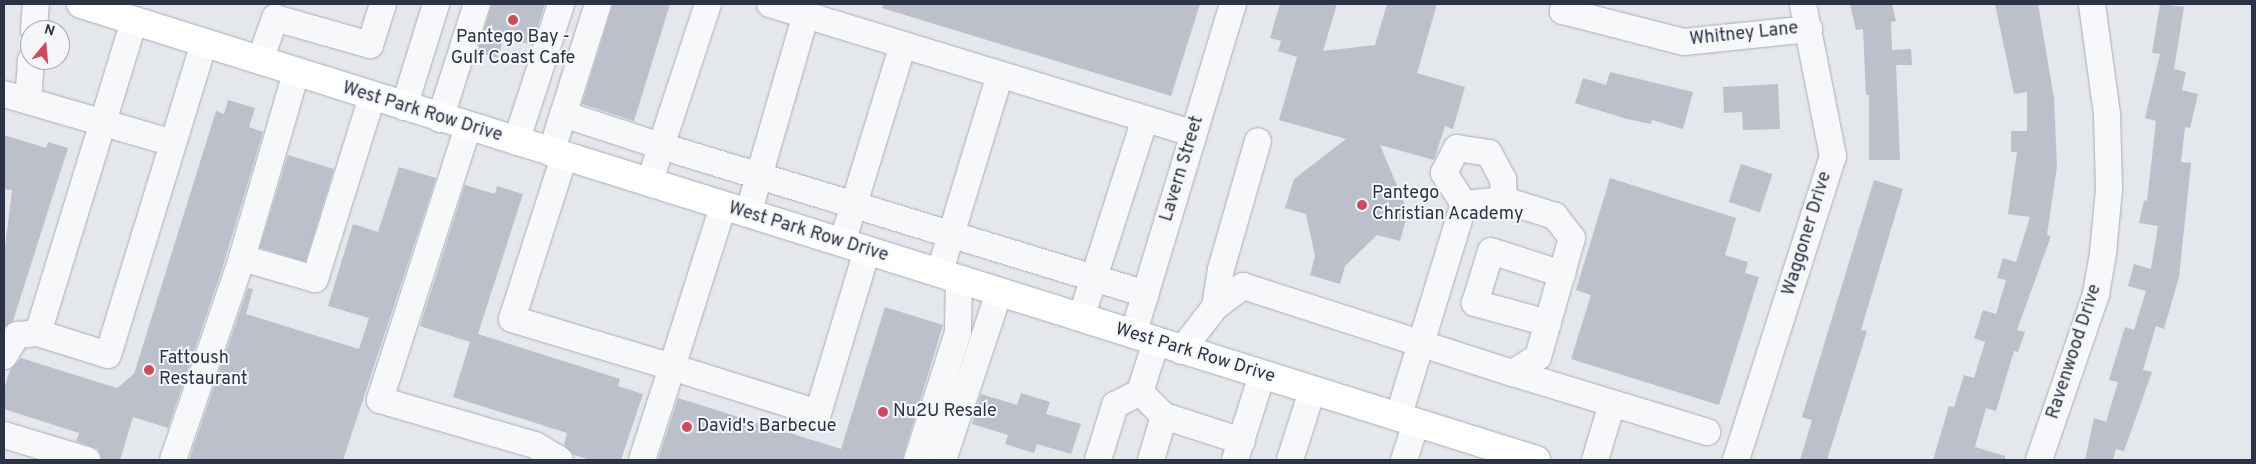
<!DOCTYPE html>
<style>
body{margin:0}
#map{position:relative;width:2256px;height:464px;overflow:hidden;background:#e4e7ec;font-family:Overpass,sans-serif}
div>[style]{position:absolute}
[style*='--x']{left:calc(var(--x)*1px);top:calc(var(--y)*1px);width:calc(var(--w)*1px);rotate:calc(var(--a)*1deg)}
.building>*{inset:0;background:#bbc0ca;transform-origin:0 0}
.roads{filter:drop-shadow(0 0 1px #a9aeb7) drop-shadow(0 0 1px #a9aeb7)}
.minor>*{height:26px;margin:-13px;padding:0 13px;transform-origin:13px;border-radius:13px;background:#f7f8fa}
.major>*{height:28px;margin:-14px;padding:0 14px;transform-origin:14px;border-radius:14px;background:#fff}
.dots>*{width:14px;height:14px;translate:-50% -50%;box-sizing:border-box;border:2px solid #f4f6f9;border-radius:50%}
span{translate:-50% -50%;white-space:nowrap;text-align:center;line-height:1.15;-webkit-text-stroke:4px #f4f6f9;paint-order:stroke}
.street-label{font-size:18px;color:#2b3445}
.poi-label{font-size:18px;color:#2b3445}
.left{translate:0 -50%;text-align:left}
.frame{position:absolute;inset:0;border:5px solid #2b3445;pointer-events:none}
.north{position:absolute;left:20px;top:20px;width:50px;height:50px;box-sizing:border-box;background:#f4f6f9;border:1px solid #a4a8b1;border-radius:50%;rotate:17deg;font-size:14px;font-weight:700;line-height:20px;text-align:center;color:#2b3445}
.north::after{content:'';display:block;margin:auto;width:18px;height:22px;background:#d1495b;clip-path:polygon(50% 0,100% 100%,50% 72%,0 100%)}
</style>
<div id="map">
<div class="building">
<i style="clip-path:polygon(492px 4px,545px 4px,532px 45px,504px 37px,498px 58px,477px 52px)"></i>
<i style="clip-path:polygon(613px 4px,670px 4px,634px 121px,582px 104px)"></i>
<i style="clip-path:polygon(883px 4px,1200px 4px,1171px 96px,882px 8px)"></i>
<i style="clip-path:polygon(1280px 4px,1337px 4px,1323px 51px,1375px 45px,1387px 4px,1437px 4px,1417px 73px,1465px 87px,1453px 129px,1445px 126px,1434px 160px,1380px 145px,1408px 212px,1400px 241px,1377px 235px,1345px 266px,1340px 284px,1310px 275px,1315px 256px,1306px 214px,1285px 208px,1294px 179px,1346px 139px,1279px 120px,1297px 57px,1278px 51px,1281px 41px,1270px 38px)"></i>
<i style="clip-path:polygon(1850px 4px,1892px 4px,1896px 21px,1891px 22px,1892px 50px,1911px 49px,1912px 65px,1896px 65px,1900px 160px,1869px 160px,1869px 95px,1866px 95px,1863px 29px,1856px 30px)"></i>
<i style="clip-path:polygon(1995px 4px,2038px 4px,2054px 98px,2057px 166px,2047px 235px,2051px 236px,2017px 330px,2025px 332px,2018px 352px,2014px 351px,1996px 411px,1986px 408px,1975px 447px,2005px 456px,2005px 460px,1933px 460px,1949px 406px,1954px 407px,1964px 375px,1974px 378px,1985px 342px,1974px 338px,1983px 310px,1996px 314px,2006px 280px,1997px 278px,2003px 258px,2016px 262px,2030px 217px,2008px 214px,2017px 152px,2011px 152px,2011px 131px,2027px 131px,2027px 92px,2014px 94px)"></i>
<i style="clip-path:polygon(2160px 4px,2184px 7px,2174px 69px,2186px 72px,2182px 90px,2198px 94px,2190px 128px,2185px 127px,2181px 162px,2191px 163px,2179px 277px,2164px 329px,2156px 326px,2143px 370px,2152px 372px,2124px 451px,2116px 449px,2113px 460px,2085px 460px,2094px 418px,2106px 422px,2118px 382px,2109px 380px,2125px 327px,2134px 330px,2146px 291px,2128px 286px,2134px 264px,2151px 269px,2158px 226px,2139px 223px,2144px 200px,2147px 201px,2156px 121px,2145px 118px,2160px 54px,2152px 53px)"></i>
<i style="clip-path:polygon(1610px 72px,1693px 92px,1683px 129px,1652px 120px,1651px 124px,1627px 119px,1575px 103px,1583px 78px,1606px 85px)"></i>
<i style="clip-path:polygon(1778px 84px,1780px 129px,1743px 130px,1742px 112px,1724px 113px,1723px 87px)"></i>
<i style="clip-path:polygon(228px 100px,255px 108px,249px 127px,263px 132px,222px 269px,168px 428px,133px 417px,120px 460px,102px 460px,98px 449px,76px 441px,79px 433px,4px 409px,4px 389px,10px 370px,21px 358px,117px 388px,134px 374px,216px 111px,224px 114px)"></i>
<i style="clip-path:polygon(4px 135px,46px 148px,48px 142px,68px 148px,13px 321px,4px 328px,4px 256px,12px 190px,4px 189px)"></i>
<i style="left:288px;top:155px;width:48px;height:97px;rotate:17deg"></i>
<i style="left:1741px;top:164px;width:33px;height:40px;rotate:18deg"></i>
<i style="clip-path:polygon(399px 167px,436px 178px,343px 460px,189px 460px,248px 288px,253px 289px,246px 314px,359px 349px,369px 318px,328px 306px,353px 224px,378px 232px)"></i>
<i style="clip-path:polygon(1610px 178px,1736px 218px,1725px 255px,1748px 262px,1745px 273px,1759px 277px,1719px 405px,1571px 359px,1591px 295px,1576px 290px)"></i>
<i style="clip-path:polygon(1874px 180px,1903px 189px,1861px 330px,1867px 331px,1827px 460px,1800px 460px,1812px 420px,1802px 417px)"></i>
<i style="clip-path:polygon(465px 185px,495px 194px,497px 186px,523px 194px,478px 334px,620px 379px,618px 386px,643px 394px,621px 460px,591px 460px,574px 455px,564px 445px,567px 433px,453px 397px,470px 342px,420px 326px)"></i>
<i style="clip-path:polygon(885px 307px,943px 325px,902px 460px,658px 460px,678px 398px,841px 449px)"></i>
<i style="clip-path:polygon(1021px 393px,1050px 402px,1046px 414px,1081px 424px,1071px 454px,1037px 444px,1034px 453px,1005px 444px,1008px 435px,972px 424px,981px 394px,1017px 405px)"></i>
</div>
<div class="roads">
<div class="minor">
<i style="--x:708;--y:4;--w:150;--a:108.3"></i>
<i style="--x:661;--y:146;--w:507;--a:16.97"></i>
<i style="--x:770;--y:4;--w:443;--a:17"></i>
<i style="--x:1566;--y:4;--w:8;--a:113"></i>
<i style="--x:1563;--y:11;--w:125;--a:14.4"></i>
<i style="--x:1684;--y:42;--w:126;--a:-5.9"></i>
<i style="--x:134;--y:21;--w:326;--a:107.1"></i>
<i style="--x:38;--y:333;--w:73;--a:17.4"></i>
<i style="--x:108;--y:355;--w:326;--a:-72.9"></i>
<i style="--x:34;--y:30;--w:26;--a:-86"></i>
<i style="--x:260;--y:61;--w:46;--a:-70.8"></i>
<i style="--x:275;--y:18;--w:99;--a:15.9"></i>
<i style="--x:370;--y:45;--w:43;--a:-72.4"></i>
<i style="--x:296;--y:73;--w:193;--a:106.3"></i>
<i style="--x:242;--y:258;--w:76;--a:16"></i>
<i style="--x:315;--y:279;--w:191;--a:-72.6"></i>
<i style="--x:4;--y:94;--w:176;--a:16.2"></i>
<i style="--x:28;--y:100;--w:40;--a:-85.7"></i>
<i style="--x:404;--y:107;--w:108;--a:-72.7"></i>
<i style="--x:563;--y:114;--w:103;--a:18.1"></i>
<i style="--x:661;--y:146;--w:39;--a:107"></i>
<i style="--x:440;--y:119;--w:121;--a:-72.2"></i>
<i style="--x:468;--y:127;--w:287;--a:107.9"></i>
<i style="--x:380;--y:400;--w:161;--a:16.2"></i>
<i style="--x:535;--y:445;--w:29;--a:31"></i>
<i style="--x:516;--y:142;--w:145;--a:-71.9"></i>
<i style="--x:551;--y:153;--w:156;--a:-72.5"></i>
<i style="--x:564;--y:157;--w:170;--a:107.8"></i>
<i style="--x:512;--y:319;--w:167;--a:16.7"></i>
<i style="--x:672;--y:367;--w:169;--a:-72.4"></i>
<i style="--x:748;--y:214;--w:207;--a:-73.8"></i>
<i style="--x:842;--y:243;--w:207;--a:-72.9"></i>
<i style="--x:939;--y:274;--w:208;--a:-73"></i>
<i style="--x:1215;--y:307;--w:38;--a:-81"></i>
<i style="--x:1221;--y:269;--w:133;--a:-73.9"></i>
<i style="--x:1081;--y:318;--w:209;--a:-72.2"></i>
<i style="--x:1548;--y:323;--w:76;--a:-164.7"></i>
<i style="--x:1475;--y:303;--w:54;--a:-72.9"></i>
<i style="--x:1491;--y:251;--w:75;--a:17.9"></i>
<i style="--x:1133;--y:335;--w:346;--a:-73.2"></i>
<i style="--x:1181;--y:351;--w:56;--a:-52.3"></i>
<i style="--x:1215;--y:307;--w:35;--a:-37"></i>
<i style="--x:1243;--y:286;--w:284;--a:17.9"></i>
<i style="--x:1513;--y:373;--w:30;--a:-33"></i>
<i style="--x:1538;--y:357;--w:124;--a:-74.1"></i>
<i style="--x:1572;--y:238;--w:28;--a:-128"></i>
<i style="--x:1555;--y:216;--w:53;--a:-162.6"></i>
<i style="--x:1504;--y:200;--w:40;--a:174.3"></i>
<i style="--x:4;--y:356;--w:25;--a:-58"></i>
<i style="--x:17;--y:335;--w:21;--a:-5"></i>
<i style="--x:1513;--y:373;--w:203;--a:16.9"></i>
<i style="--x:1164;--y:416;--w:82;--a:17.8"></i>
<i style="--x:1398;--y:418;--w:224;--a:-72.9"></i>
<i style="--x:1464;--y:204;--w:37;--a:-123"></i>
<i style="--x:1444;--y:173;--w:28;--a:-63"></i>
<i style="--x:1457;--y:148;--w:32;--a:9"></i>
<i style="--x:1489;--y:153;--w:30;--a:62"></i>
<i style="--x:1503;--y:179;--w:21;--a:87"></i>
<i style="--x:4;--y:435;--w:87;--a:16.8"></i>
<i style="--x:944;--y:457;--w:173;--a:-71.5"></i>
<i style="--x:173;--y:460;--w:213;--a:-71.1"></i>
<i style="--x:642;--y:460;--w:98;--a:-72.1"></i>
<i style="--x:672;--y:367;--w:153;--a:17.5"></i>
<i style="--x:818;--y:413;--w:169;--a:-73.2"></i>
<i style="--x:917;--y:460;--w:134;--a:-72.2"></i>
<i style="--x:958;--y:332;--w:52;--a:-88.9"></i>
<i style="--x:1098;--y:460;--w:58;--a:-72.8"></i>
<i style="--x:1115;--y:405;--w:28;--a:-27"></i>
<i style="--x:1151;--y:460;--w:46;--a:-73.5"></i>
<i style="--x:1164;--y:416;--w:34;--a:-135"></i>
<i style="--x:1140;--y:392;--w:52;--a:-72.3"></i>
<i style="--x:1235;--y:460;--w:89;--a:-72.4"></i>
<i style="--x:1290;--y:460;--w:72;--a:-72.3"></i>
<i style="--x:1404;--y:460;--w:39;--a:-72"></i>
<i style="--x:1595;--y:460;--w:59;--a:-73.1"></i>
<i style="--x:1736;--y:460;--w:319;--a:-72.3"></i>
<i style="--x:1833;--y:156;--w:155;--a:-101.2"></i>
<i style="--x:2039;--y:460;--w:176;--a:-71"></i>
<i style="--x:2096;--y:294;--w:42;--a:-80.3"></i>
<i style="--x:2103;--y:253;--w:64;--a:-84.6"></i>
<i style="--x:2109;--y:189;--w:75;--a:-91.5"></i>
<i style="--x:2107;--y:114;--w:111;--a:-97.8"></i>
</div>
<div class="major">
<i style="--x:81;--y:4;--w:1525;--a:17.4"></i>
</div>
</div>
<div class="dots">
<i style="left:513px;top:20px;background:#d1495b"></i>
<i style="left:1362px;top:205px;background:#d1495b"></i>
<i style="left:149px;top:370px;background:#d1495b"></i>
<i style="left:883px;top:412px;background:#d1495b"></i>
<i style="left:687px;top:427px;background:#d1495b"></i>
</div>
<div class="street-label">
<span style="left:1744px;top:35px;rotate:-6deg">Whitney Lane</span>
<span style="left:422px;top:113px;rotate:17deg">West Park Row Drive</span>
<span style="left:1183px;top:169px;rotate:-73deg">Lavern Street</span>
<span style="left:808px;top:233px;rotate:17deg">West Park Row Drive</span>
<span style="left:1808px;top:234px;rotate:-73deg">Waggoner Drive</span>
<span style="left:2075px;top:352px;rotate:-72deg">Ravenwood Drive</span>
<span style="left:1195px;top:354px;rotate:17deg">West Park Row Drive</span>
</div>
<div class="poi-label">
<span style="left:513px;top:49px">Pantego Bay -<br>Gulf Coast Cafe</span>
<span class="left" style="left:1372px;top:205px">Pantego<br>Christian Academy</span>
<span class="left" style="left:159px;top:370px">Fattoush<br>Restaurant</span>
<span class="left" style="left:893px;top:412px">Nu2U Resale</span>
<span class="left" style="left:697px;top:427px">David's Barbecue</span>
</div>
<div class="frame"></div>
<div class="north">N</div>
</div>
